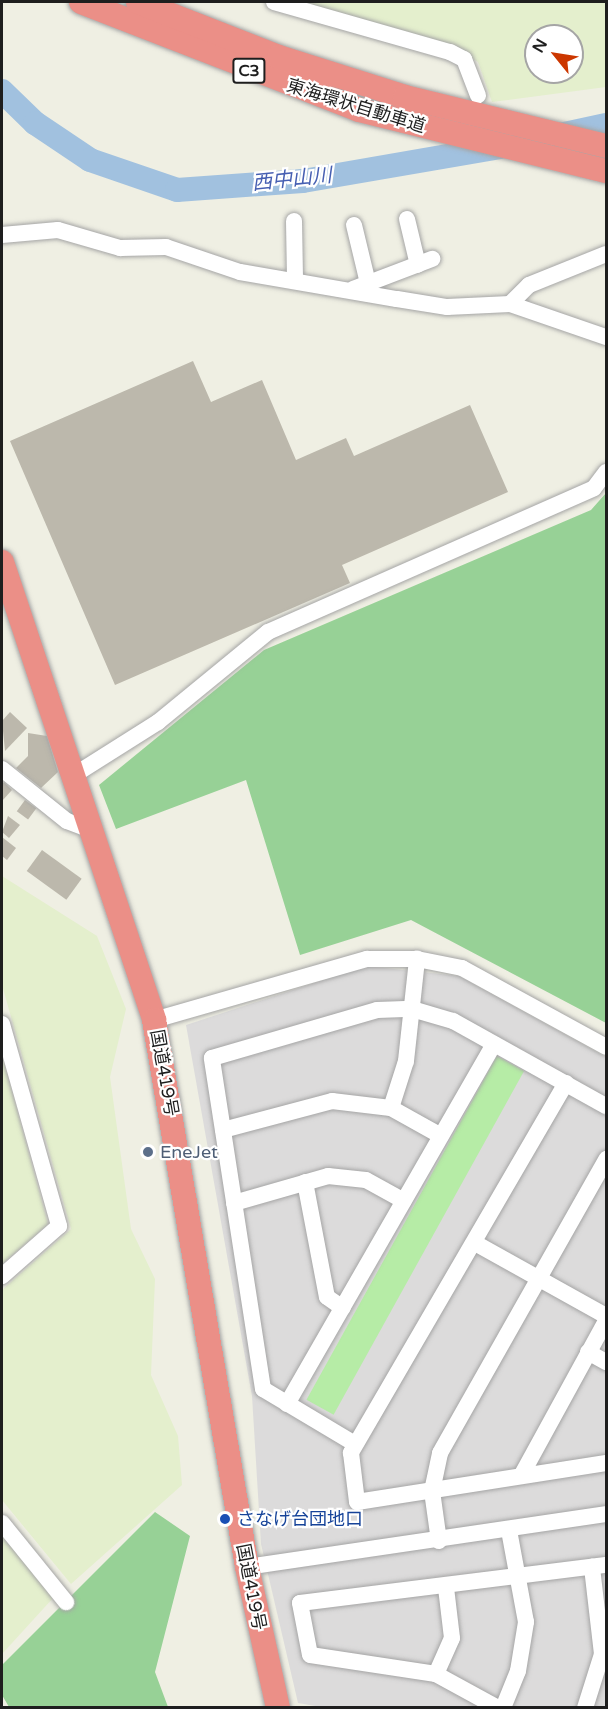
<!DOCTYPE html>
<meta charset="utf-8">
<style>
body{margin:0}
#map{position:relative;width:608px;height:1709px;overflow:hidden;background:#efefe3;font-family:"Varela Round","Noto Sans JP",sans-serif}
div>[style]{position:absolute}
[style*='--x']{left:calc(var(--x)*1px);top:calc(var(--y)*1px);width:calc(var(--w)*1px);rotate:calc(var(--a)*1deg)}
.residential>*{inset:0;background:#dcdbdb}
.farmland>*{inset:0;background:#e4efcd}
.grass>*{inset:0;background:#b6eca6;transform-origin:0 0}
.forest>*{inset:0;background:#97d196}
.river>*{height:24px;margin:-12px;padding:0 12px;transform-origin:12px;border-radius:12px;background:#a1c1df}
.building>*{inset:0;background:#bcb8ac;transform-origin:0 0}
.roads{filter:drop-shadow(0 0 2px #a5a5a5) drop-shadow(0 0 2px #a5a5a5)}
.minor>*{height:16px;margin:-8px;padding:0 8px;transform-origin:8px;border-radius:8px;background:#fff}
.highway>*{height:24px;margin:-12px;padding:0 12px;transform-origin:12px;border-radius:12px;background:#eb8f87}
.dots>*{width:16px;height:16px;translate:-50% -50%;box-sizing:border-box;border:3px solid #fff;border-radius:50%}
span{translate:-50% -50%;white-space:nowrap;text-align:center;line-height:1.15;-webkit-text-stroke:4.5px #fff;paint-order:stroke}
.shield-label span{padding:2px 4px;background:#fff;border:2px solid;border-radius:4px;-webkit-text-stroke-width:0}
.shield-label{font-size:16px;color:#1e1e1e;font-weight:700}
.street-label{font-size:18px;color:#1e1e1e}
.service-label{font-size:18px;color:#4e5e75}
.left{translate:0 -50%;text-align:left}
.transit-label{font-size:18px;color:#164399}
.water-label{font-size:20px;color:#465fb2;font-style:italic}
.frame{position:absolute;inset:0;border:3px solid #1e1e1e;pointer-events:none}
.north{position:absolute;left:524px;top:24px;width:60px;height:60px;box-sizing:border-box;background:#fff;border:2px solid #a5a5a5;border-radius:50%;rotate:300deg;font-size:16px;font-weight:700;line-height:24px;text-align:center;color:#1e1e1e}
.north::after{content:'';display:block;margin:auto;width:21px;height:27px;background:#cc3700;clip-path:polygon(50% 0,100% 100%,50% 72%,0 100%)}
</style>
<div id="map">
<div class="residential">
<i style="clip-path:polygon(366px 966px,459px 976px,606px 1057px,606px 1707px,327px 1708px,298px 1703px,261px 1544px,252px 1396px,186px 1025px)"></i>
</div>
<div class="farmland">
<i style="clip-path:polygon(evenodd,299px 2px,606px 2px,606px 87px,492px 102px,478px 62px,458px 50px,299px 2px,536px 36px,572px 36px,572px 72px,536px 72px,536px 36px)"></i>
<i style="clip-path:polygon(2px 876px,97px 936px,126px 1009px,110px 1077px,131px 1229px,155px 1279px,151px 1375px,178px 1436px,182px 1485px,71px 1584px,2px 1500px,2px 1290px,71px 1229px,2px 985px)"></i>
<i style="clip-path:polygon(2px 1055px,48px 1224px,2px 1264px)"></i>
<i style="clip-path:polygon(2px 1535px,54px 1597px,2px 1654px)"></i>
</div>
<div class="grass">
<i style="left:497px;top:1056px;width:31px;height:393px;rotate:29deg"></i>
</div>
<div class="forest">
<i style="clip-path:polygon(606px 493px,606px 1023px,411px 920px,300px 955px,246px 780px,116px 829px,99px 785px,264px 650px,591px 510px)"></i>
<i style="clip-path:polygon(155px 1512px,190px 1536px,155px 1672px,168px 1707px,9px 1707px,2px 1695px,2px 1665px)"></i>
</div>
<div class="river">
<i style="--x:2;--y:91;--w:46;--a:44.1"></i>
<i style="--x:35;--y:123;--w:66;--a:33.9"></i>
<i style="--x:90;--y:160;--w:92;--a:19"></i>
<i style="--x:177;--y:190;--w:126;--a:-4.1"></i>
<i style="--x:303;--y:181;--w:212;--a:-9.8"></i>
<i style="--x:555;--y:136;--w:52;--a:-12.2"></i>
</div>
<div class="building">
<i style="clip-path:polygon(193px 361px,211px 402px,262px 380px,296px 460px,346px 438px,354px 456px,470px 405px,508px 492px,342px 565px,350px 583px,115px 685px,10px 441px)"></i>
<i style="clip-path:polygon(10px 712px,27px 728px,5px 751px,2px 721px)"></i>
<i style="clip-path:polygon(28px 733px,47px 736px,58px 772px,41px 788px,16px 768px,28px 756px)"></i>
<i style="clip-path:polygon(4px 782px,12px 790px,2px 801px,2px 784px)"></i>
<i style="left:25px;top:800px;width:14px;height:14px;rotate:36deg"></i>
<i style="clip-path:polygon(8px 816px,20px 825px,9px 838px,2px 832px)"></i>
<i style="clip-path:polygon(2px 837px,16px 848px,7px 860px,2px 856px)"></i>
<i style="left:42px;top:850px;width:49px;height:26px;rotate:36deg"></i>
</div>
<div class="roads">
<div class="minor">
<i style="--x:274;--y:2;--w:183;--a:15.9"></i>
<i style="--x:450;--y:52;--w:16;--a:27"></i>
<i style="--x:464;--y:59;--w:39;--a:69"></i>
<i style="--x:407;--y:219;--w:47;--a:76.6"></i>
<i style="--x:294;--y:221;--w:60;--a:89"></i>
<i style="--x:354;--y:225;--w:56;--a:76.5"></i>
<i style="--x:2;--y:235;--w:56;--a:-5.1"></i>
<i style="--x:58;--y:230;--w:65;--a:16.2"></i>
<i style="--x:120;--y:248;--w:46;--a:-1.2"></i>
<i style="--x:166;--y:247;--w:78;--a:18.7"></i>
<i style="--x:240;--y:272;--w:159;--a:9.8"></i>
<i style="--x:397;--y:299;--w:51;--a:9.1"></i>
<i style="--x:447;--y:307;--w:63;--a:-2.7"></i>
<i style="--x:510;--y:304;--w:102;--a:19"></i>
<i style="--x:353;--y:289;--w:85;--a:-20.8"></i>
<i style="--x:510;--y:304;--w:27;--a:-45"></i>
<i style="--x:529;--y:285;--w:83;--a:-21.9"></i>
<i style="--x:2;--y:769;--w:83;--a:38.7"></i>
<i style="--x:67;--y:821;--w:22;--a:21"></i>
<i style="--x:71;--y:777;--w:103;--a:-32.3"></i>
<i style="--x:158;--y:722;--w:142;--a:-39.3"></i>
<i style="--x:268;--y:632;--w:356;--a:-23.8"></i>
<i style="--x:594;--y:488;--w:20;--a:-53"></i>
<i style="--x:154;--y:1020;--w:222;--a:-16"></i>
<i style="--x:367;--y:959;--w:50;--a:0"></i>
<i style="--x:417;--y:959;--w:46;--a:11.3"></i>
<i style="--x:462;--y:968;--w:164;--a:28.7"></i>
<i style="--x:2;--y:1024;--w:210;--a:74.2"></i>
<i style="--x:59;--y:1226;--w:76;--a:138.7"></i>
<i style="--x:566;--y:1083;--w:428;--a:120.2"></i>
<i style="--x:351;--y:1453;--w:49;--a:83"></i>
<i style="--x:357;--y:1502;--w:252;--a:-8.9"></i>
<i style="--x:391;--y:1108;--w:49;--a:-72.3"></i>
<i style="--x:406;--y:1061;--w:103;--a:-83.8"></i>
<i style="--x:223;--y:1130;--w:113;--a:-14.9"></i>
<i style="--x:332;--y:1101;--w:59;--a:6.8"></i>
<i style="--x:391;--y:1108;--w:57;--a:29.2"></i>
<i style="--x:305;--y:1182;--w:117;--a:79.2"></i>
<i style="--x:327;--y:1297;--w:19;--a:35"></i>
<i style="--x:234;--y:1203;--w:98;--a:-16"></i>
<i style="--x:328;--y:1176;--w:38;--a:6"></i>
<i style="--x:366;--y:1180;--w:43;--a:28.9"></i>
<i style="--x:475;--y:1243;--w:150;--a:29.1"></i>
<i style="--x:588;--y:1352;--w:21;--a:29"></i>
<i style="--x:287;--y:1404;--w:415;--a:-60.1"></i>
<i style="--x:355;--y:1444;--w:107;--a:-149.1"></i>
<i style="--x:263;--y:1389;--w:335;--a:-98.8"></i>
<i style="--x:212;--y:1058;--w:172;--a:-16.2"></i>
<i style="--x:377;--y:1010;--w:35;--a:-2"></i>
<i style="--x:412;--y:1009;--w:43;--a:16.3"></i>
<i style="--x:453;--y:1021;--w:175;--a:29.1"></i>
<i style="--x:521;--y:1476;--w:177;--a:-61.3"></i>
<i style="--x:2;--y:1523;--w:102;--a:51"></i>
<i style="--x:439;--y:1541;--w:50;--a:-98"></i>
<i style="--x:432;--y:1491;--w:39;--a:-78"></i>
<i style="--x:440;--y:1453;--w:338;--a:-60.5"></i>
<i style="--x:247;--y:1567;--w:363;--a:-8.4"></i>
<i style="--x:436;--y:1674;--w:39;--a:-66"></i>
<i style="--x:452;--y:1638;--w:50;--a:-96.8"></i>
<i style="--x:498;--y:1708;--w:71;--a:-151.3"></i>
<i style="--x:436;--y:1674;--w:127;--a:-171.4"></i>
<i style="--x:310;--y:1655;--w:53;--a:-100.9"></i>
<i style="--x:300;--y:1603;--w:308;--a:-7.1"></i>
<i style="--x:503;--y:1708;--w:40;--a:-68"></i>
<i style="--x:518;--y:1671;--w:50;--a:-80.7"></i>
<i style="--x:526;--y:1622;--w:94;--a:-100.5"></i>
<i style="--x:585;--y:1708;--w:57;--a:-72.5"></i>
<i style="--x:602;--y:1654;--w:88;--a:-96.6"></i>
</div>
<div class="highway">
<i style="--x:81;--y:2;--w:298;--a:21.2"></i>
<i style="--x:359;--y:110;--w:254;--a:13.9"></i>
<i style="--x:138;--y:2;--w:151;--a:21.3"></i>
<i style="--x:279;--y:57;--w:132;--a:17.6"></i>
<i style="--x:405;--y:97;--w:207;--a:13.7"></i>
<i style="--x:2;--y:562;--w:483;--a:71.6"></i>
<i style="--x:154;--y:1020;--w:555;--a:80.35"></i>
<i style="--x:247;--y:1567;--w:144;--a:77.6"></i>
</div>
</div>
<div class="dots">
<i style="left:148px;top:1152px;background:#5c6f8a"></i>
<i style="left:225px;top:1519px;background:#1a4fb4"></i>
</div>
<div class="shield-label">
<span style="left:249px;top:71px">C3</span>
</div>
<div class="street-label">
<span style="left:356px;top:106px;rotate:17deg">東海環状自動車道</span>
<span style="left:164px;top:1073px;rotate:80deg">国道419号</span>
<span style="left:251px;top:1587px;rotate:79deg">国道419号</span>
</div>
<div class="service-label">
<span class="left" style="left:160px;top:1152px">EneJet</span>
</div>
<div class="transit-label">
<span class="left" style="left:237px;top:1519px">さなげ台団地口</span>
</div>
<div class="water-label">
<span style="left:292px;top:180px;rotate:-6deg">西中山川</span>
</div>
<div class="frame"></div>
<div class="north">N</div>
</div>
